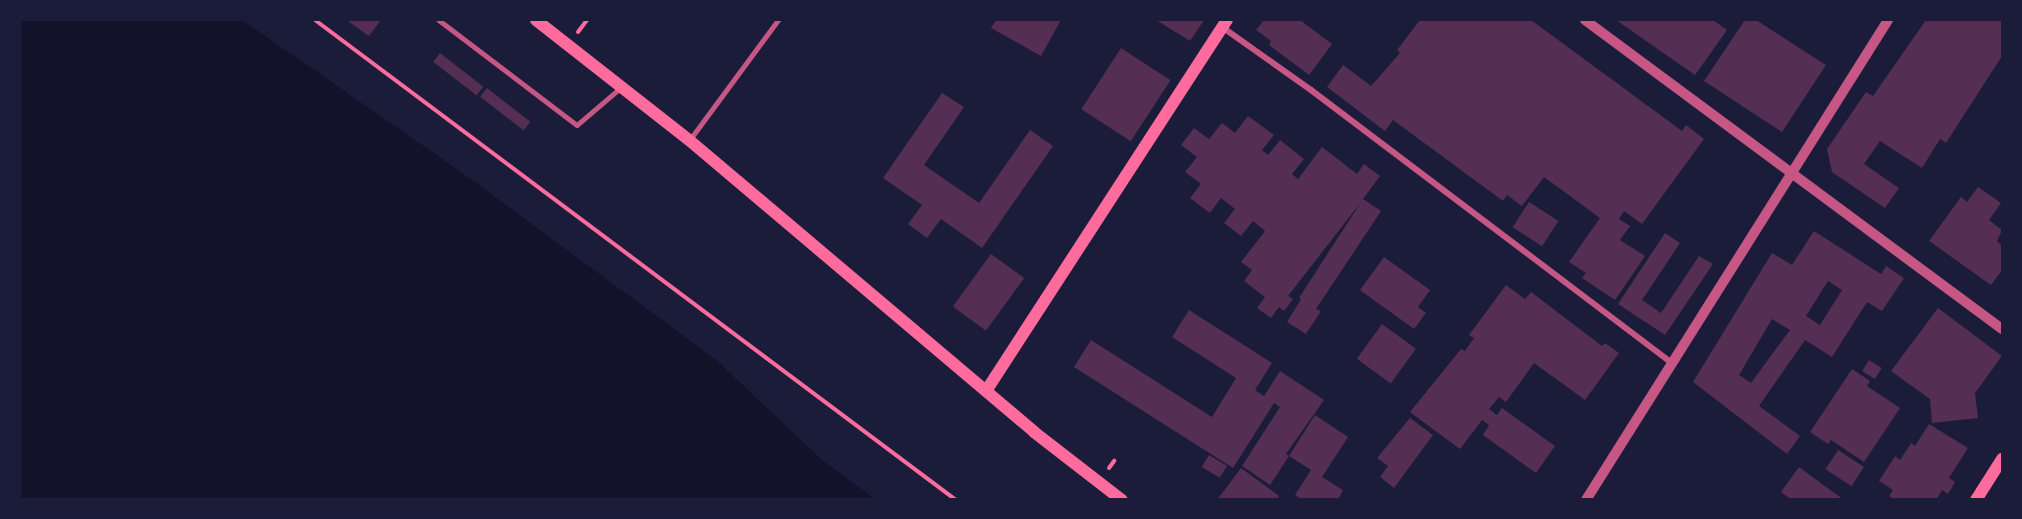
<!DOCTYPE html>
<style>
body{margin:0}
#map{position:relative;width:2022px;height:519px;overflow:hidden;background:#1b1b3a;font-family:"Source Sans 3",sans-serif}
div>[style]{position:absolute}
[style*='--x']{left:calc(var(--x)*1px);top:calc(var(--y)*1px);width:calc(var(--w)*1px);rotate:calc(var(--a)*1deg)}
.water>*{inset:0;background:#12122b}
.building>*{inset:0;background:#542f53;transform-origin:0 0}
.path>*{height:4px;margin:-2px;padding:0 2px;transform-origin:2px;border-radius:2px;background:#ff6b9d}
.service>*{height:4.5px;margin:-2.25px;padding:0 2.25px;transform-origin:2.25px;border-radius:2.25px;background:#c65784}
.minor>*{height:6px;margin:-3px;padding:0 3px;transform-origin:3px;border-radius:3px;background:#c65784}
.tertiary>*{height:10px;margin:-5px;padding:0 5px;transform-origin:5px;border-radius:5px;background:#c65784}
.secondary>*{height:12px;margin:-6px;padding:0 6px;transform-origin:6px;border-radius:6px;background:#ff6b9d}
span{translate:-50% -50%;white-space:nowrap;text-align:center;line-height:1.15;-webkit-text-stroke:4.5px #1b1b3a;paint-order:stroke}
.frame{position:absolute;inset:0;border:21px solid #1b1b3a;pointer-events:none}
</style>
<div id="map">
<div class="water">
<i style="clip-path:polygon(20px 20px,242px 20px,461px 172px,715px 359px,822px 460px,875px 499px,20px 499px)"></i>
</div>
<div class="building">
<i style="clip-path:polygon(351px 20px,381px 20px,369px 36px,349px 22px)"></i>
<i style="clip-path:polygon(996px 20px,1061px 20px,1041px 56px,991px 28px)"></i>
<i style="clip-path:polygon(1156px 20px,1204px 20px,1190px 41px)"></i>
<i style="clip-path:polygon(1264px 20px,1300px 20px,1332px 44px,1309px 75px,1269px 45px,1271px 41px,1256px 30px)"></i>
<i style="clip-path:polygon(1420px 20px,1531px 20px,1682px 131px,1686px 125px,1704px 139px,1642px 224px,1624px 211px,1619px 219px,1630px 226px,1620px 240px,1645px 256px,1615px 300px,1582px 278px,1586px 273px,1569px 262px,1600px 218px,1544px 177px,1522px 206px,1507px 195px,1503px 201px,1393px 120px,1385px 131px,1327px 87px,1343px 65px,1371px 86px,1400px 53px,1397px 50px)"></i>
<i style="clip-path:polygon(1616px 20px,1713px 20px,1727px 30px,1695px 75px)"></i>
<i style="clip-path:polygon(1745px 20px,1756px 20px,1826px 65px,1782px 132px,1704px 81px)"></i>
<i style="clip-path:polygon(1926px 20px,2002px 20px,2002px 56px,1946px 143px,1940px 139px,1922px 168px,1880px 141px,1864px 164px,1899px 188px,1885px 208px,1832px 172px,1827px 149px,1866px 92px,1873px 96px)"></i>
<i style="left:1121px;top:48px;width:59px;height:73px;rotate:33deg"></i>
<i style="left:440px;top:53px;width:55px;height:11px;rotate:38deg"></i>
<i style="left:487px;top:88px;width:55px;height:11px;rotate:38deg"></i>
<i style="clip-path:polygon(942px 93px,964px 107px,924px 165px,979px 203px,1030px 130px,1053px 146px,982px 248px,941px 219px,927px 238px,908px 224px,922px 205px,883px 178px)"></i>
<i style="clip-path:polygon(1248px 116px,1274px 135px,1262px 150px,1268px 155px,1280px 140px,1304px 159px,1292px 174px,1298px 179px,1322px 147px,1357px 174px,1364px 164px,1380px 176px,1363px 199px,1381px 211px,1316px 309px,1321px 311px,1306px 334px,1287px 322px,1301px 299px,1299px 298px,1361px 202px,1288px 296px,1293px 299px,1284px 311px,1279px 307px,1271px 318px,1257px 308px,1265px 297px,1244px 281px,1252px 270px,1241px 262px,1265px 231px,1253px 221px,1241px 236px,1224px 223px,1235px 209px,1221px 198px,1210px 213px,1190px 198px,1201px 184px,1185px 172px,1197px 157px,1181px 145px,1194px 128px,1209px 139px,1222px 123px,1235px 133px)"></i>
<i style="clip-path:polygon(1978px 187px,2001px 203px,1989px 220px,2002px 230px,1997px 241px,2002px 246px,2002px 270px,1991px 285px,1929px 241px,1961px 197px,1967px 202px)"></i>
<i style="left:1529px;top:202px;width:35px;height:30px;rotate:33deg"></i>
<i style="clip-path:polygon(evenodd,1814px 231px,1881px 274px,1886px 266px,1904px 278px,1882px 311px,1867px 302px,1832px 357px,1805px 340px,1759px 406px,1800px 436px,1787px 454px,1693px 382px,1772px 253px,1792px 265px,1814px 231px,1828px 281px,1842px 290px,1820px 325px,1806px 316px,1828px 281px,1814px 231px,1772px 319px,1790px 330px,1751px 383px,1739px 375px,1772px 319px)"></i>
<i style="clip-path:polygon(1665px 233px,1680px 243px,1642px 300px,1661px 313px,1699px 256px,1713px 264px,1665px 335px,1618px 304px)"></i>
<i style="left:991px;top:254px;width:41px;height:65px;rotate:36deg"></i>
<i style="clip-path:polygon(1384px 257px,1430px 290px,1418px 307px,1426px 313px,1414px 329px,1360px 290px)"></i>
<i style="clip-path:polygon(1506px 285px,1525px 299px,1531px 292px,1602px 346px,1605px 343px,1619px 353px,1585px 400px,1534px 363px,1506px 402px,1499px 397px,1489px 409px,1497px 415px,1502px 408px,1555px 446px,1536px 473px,1483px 435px,1489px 425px,1482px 420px,1460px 449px,1410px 412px,1461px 349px,1465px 351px,1474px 338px,1469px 335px)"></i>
<i style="clip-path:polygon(1938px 308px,2002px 356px,1975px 393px,1978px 418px,1932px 423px,1930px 399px,1891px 371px)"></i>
<i style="clip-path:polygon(1189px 310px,1272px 363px,1255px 390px,1264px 396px,1280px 371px,1324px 400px,1286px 454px,1289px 456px,1270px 485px,1242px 466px,1280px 407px,1274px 403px,1233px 468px,1074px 367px,1091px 340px,1212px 417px,1236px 378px,1172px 337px)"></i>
<i style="left:1382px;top:324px;width:42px;height:43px;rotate:36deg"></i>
<i style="left:1869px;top:360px;width:15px;height:13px;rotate:32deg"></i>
<i style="clip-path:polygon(1852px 369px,1870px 381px,1867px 386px,1900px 408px,1864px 462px,1831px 440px,1828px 444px,1810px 432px)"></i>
<i style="clip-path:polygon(1315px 415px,1348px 437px,1322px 477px,1343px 490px,1338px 500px,1303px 500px,1295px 495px,1311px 470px,1289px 456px)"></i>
<i style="clip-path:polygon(1410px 418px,1433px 435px,1394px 488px,1380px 477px,1388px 466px,1377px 458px)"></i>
<i style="clip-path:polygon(1929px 424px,1968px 448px,1949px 478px,1955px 482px,1948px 494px,1942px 490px,1936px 500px,1895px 500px,1889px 496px,1893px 490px,1879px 481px,1895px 456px,1900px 460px,1911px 443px,1915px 446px)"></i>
<i style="left:1838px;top:450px;width:31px;height:23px;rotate:33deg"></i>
<i style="left:1209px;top:455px;width:21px;height:14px;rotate:31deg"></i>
<i style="clip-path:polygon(1799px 467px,1844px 500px,1792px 500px,1781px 492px)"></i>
<i style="clip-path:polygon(1241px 468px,1279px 496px,1277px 500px,1217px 500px)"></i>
</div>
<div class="path">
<i style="--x:315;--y:20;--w:801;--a:36.83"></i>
<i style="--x:578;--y:32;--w:15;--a:-53"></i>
<i style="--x:1109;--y:468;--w:9;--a:-54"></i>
</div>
<div class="service">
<i style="--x:439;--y:20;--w:173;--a:37.3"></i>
<i style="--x:577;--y:125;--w:55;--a:-40.6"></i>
<i style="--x:691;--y:138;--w:147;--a:-53.6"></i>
</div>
<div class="minor">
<i style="--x:1222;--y:27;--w:109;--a:35.3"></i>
<i style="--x:1311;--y:90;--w:451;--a:37.1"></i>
</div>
<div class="tertiary">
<i style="--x:1585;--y:20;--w:519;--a:36.54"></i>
<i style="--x:1586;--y:500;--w:567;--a:-57.82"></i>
</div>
<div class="secondary">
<i style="--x:536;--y:20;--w:194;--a:38.1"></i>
<i style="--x:689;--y:140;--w:452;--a:40.2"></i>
<i style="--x:1034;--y:432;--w:111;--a:37.7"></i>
<i style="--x:986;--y:391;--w:442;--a:-57"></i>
<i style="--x:1976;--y:500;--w:49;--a:-57.6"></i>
</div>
<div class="frame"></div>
</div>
